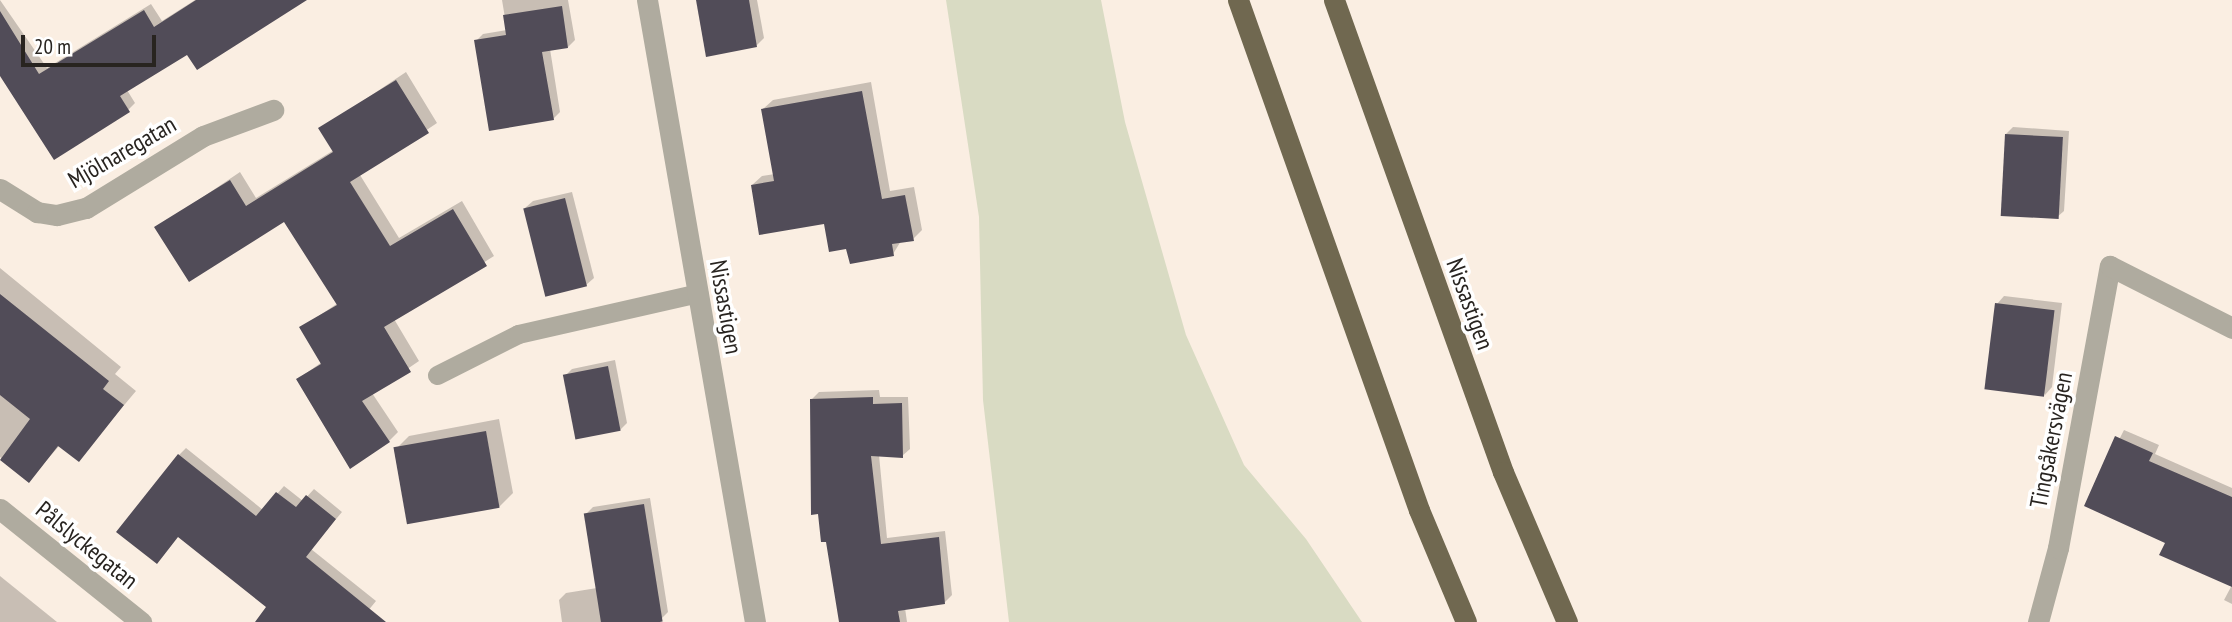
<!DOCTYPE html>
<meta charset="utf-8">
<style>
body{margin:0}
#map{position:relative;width:2232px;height:622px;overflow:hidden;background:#faeee2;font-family:"PT Sans Narrow",sans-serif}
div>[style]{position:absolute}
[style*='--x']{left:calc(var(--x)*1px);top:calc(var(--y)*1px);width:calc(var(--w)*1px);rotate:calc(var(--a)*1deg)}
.green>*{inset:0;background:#d9dbc3}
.shadow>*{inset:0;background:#0003}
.building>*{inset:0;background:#514c58;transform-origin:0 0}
.service>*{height:19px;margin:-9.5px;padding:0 9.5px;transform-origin:9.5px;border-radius:9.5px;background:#afab9f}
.minor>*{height:21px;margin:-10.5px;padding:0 10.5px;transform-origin:10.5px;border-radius:10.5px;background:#afab9f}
.trunk>*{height:21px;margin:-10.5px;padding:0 10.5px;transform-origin:10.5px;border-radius:10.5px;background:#706850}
span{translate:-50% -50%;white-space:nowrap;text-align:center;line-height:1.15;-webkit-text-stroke:7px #fff;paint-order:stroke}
.street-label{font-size:24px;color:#282420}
.scale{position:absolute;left:21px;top:35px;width:135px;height:32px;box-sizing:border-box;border:4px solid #282420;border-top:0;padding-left:9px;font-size:21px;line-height:24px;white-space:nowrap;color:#282420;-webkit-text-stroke:5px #fff;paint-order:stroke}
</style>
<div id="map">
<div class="green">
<i style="clip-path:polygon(946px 0,1101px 0,1125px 122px,1186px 335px,1244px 465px,1306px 539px,1362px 622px,1009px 622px,983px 400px,979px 217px)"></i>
</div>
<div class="shadow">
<i style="clip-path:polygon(0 0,47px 68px,151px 4px,162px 21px,195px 0,272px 0,127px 90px,135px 103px,128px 110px,0 72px)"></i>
<i style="clip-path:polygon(502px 0,568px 0,575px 40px,568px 47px,550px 49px,560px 112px,553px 119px,476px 41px,483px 34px,507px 30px)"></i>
<i style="clip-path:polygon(697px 0,757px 0,764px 38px,757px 45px)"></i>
<i style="clip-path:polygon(406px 72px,437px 123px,360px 175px,399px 238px,462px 201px,494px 256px,394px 319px,419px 361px,372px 393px,398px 432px,389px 441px,298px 379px,322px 362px,301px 328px,338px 303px,285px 219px,157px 228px,240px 172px,256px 198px,334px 150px,321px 129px)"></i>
<i style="clip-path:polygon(871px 82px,890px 191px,914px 187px,922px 230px,913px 239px,901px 241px,893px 254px,848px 247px,825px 222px,752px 185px,762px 176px,775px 174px,763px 109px,773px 100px)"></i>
<i style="clip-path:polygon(2013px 127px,2069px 131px,2064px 211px,2056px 218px,2006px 134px)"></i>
<i style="clip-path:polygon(572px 192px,594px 278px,586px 285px,525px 208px,533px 201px)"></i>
<i style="clip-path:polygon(0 268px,121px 367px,115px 374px,136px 391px,78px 460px,60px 445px,29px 480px,0 457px)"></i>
<i style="clip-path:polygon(2004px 296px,2062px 303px,2052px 387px,2045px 395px,1997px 304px)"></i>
<i style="clip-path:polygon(615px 360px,627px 423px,620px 430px,565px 376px,572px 369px)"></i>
<i style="clip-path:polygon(879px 390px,880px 397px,908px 397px,910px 449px,902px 456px,879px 455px,887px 538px,945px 531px,952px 595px,945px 602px,905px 608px,907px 622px,840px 622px,812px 399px,819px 392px)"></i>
<i style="clip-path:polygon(499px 419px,513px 493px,499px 507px,396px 449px,409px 436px)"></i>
<i style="clip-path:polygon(2124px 430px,2159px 445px,2155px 454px,2232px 488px,2232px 585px,2167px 542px,2086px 505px)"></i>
<i style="clip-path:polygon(186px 448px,263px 510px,284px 486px,303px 501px,314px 489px,342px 512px,311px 549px,376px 601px,359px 622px,285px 622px,179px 455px)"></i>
<i style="clip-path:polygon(650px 498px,668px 612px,661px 619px,644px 622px,562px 622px,559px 600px,566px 593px,597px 588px,586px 514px,593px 507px)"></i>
<i style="clip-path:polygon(0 576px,57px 622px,0 622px)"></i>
<i style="clip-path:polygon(2232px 585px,2232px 604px,2224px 600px)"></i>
</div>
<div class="building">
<i style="clip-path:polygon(196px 0,307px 0,197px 70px,187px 55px,120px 96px,130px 112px,54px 160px,0 76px,0 11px,39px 74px,144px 10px,154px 27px)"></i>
<i style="clip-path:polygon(696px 0,749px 0,757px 47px,706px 57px)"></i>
<i style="clip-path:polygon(562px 6px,568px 48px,542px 52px,554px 120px,489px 131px,474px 40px,506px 35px,503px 15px)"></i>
<i style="clip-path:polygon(396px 80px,429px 133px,350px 182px,390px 246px,453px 209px,487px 266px,384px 327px,411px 372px,362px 401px,390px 442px,350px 469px,296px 379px,321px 364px,299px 327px,337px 305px,284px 222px,189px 282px,154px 227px,230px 180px,246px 206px,333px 152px,318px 128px)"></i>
<i style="clip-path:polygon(862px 91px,882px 199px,905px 195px,914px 241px,892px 244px,894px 256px,850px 264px,846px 249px,829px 252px,824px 224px,759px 235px,751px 185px,774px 181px,761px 109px)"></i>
<i style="left:2005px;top:134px;width:58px;height:82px;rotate:3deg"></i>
<i style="left:565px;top:198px;width:91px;height:43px;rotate:76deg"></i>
<i style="clip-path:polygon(0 294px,109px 381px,103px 389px,124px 405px,79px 462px,58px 446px,29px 483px,0 460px,30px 419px,0 395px)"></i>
<i style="left:1995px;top:303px;width:60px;height:87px;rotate:7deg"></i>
<i style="left:608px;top:366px;width:66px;height:46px;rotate:79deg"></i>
<i style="clip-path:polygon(873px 397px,873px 404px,902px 403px,903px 458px,871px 456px,881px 544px,939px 537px,945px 604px,898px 611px,900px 622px,839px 622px,826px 542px,821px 542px,818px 514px,811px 515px,810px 399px)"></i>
<i style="left:486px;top:431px;width:78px;height:94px;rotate:80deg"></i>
<i style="clip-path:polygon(2115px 436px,2153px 453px,2149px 461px,2232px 497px,2232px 587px,2159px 555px,2165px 543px,2084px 506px)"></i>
<i style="clip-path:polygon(178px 454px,256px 516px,276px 492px,296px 507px,306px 495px,336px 519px,306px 557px,386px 622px,255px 622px,266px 607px,178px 537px,157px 564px,116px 532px)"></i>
<i style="left:644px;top:504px;width:119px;height:61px;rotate:81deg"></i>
</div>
<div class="service">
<i style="--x:437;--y:375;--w:91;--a:-26.8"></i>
<i style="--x:518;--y:334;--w:185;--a:-12.8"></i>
</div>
<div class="minor">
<i style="--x:647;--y:0;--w:631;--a:80.15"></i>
<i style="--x:0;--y:189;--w:44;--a:31.9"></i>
<i style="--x:37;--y:212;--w:20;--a:9"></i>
<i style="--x:57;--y:215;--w:30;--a:-14"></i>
<i style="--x:86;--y:208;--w:137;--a:-31.6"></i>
<i style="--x:203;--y:136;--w:75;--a:-20.4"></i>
<i style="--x:0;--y:509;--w:181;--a:38.7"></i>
<i style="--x:2038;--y:622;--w:77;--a:-74.9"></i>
<i style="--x:2058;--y:548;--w:287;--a:-79.6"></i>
<i style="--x:2110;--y:266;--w:137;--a:26.9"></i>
</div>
<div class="trunk">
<i style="--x:1238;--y:0;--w:541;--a:70.46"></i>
<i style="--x:1419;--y:510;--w:121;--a:67.2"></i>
<i style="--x:1334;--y:0;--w:501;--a:70.3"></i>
<i style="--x:1503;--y:472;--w:163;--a:66.9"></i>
</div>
<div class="street-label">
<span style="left:122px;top:152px;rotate:-30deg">Mjölnaregatan</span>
<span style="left:1470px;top:304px;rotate:70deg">Nissastigen</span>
<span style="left:726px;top:307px;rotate:80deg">Nissastigen</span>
<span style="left:2051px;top:440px;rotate:-79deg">Tingsåkersvägen</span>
<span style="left:87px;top:545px;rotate:39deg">Pålslyckegatan</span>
</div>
<div class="scale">20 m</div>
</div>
